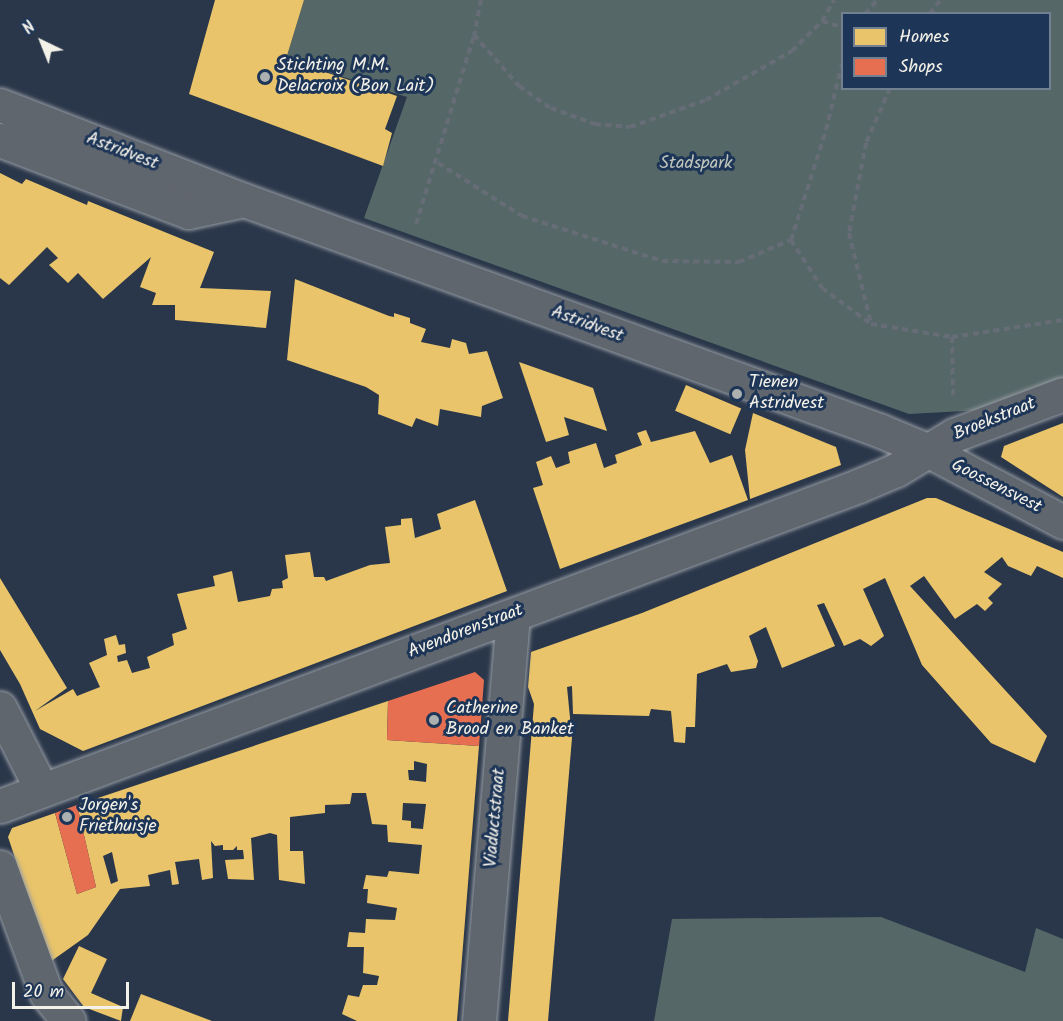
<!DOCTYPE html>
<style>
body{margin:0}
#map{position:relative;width:1063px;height:1021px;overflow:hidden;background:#2a374a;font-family:Kalam,sans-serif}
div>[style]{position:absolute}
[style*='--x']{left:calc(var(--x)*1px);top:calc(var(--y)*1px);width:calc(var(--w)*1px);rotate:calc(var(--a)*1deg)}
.green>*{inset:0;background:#556767}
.homes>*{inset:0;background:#e9c46a;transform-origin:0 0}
.shops>*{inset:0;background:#e76f51}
.path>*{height:4px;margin-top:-2px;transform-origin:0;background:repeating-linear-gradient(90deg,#666d76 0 6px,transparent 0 10.5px)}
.roads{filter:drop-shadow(0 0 2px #979ca3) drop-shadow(0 0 2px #979ca3)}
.minor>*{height:33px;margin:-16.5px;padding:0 16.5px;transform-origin:16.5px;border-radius:16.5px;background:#60666e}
.tertiary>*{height:33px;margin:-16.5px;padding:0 16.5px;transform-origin:16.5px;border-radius:16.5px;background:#60666e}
.dots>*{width:16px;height:16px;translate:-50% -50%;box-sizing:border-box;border:3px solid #1d3557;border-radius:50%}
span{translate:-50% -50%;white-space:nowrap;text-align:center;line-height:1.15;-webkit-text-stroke:6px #1d3557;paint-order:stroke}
.poi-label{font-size:18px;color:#f4f1e8}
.left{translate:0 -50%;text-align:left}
.street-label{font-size:18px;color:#f4f1e8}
.park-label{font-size:18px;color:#bfc4bc}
.legend{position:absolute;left:841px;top:12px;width:210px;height:78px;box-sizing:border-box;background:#1d3557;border:2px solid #738091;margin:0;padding:8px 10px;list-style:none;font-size:18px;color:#f4f1e8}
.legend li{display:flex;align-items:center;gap:12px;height:30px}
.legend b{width:30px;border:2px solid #738091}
.north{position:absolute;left:12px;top:12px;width:60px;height:60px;-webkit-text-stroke:4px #1d3557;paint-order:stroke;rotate:317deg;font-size:16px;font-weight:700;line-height:24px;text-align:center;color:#f4f1e8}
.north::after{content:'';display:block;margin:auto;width:21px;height:27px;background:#f4f1e8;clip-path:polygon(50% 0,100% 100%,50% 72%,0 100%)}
.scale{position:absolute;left:12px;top:982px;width:117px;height:27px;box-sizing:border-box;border:3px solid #f4f1e8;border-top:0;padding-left:8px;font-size:18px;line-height:21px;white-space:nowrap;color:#f4f1e8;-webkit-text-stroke:4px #1d3557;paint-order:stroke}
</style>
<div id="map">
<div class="green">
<i style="clip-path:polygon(evenodd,304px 0,1063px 0,1063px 379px,982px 410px,909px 414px,364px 218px,407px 97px,286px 59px,304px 0,842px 14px,1050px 14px,1050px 88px,842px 88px,842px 14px)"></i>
<i style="clip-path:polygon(881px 917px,1025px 972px,1036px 928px,1063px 939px,1063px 1021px,654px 1021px,672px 919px)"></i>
</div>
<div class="homes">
<i style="clip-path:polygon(215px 0,304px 0,286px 59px,397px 96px,385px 129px,392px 133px,383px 166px,189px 94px)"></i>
<i style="clip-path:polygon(0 173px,22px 184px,26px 179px,87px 205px,88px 201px,214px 252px,200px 288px,271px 291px,266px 328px,175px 320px,175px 305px,152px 305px,156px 293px,140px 287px,151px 257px,103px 299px,78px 273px,68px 283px,49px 265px,58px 258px,47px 247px,9px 285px,0 278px)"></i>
<i style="clip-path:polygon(295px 279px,389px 316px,394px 317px,394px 313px,410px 318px,410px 323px,426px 329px,421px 342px,450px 348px,452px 339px,466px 343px,469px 354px,487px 351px,503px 398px,482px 406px,481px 417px,440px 409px,438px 426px,416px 418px,412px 427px,378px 414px,379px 395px,366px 387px,287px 360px)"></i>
<i style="clip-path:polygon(519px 362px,593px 388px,607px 431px,564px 417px,569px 435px,546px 442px)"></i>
<i style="left:686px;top:385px;width:60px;height:28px;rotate:23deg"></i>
<i style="clip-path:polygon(753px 413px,836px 447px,841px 465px,750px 499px,745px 450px)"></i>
<i style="clip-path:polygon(1063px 423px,1063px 497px,1001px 457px,1004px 446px)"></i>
<i style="clip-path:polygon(646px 430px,651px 442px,695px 431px,710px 463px,732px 455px,748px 500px,560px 569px,533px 488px,543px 485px,536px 462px,551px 456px,556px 468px,570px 463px,568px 452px,596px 443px,604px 468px,617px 463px,615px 455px,642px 445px,637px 433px)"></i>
<i style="clip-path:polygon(927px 498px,936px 498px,1063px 552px,1063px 578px,1037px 566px,1031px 576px,1008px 566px,1002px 557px,984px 572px,1002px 584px,988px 598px,993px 603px,985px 611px,977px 604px,955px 619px,924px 576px,910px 586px,1047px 736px,1035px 763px,991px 743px,922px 665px,885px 578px,863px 589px,884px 636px,871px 646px,860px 639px,844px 646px,824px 603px,817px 605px,835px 646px,782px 668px,766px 627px,749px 636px,758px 661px,756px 668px,731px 672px,727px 664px,697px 674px,695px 727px,686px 727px,685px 743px,674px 742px,671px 711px,651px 709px,649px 716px,573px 714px,572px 686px,567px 687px,572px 738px,548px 1021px,508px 1021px,534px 704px,528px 687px,531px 652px,642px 613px)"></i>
<i style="clip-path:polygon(475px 500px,507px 591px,83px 751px,40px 729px,20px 684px,0 650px,0 578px,67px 688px,35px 711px,73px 689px,77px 696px,100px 687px,89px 663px,107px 655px,104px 639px,116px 635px,119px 645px,125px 644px,126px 653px,117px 656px,118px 662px,127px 660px,132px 673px,150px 668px,147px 657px,174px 645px,172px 634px,187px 629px,177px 594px,215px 586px,213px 576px,232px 571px,238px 602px,270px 596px,272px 589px,283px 588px,282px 581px,288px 578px,285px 555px,310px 552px,314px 577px,324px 577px,326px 581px,370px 565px,390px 563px,385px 527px,401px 525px,401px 519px,412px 518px,415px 538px,441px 529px,437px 514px)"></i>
<i style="clip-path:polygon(evenodd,388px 701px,387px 740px,479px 746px,457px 1021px,357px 1021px,342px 1014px,348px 995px,359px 997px,363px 985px,377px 985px,379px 976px,363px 973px,364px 947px,347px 947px,349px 932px,365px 933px,366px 919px,395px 920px,397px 908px,367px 903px,368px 889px,363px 889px,366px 875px,387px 877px,389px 871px,419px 874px,422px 845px,388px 842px,387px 825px,372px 824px,366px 793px,352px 793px,350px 804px,325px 805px,325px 813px,290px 817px,290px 851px,303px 851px,305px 884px,279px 880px,277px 835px,270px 833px,251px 838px,254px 880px,228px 879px,225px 860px,244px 859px,243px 850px,237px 850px,237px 846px,233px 850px,223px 850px,223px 845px,215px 846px,211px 841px,213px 878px,202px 880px,199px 859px,175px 862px,179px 884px,172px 885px,170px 870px,148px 875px,150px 886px,120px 889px,88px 935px,50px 962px,8px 837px,12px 828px,55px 813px,77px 894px,96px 887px,77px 805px,388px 701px,414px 761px,427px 764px,426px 782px,409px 780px,408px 770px,414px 770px,414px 761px,388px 701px,403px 803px,426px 804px,423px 829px,411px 828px,411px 821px,402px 820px,403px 803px,388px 701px,112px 852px,118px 881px,111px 884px,103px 856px,112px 852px)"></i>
<i style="clip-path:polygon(79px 946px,107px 959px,91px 993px,123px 1007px,121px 1021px,84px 1007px,63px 979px)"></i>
<i style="clip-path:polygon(141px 994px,212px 1021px,130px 1021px)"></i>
</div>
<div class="shops">
<i style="clip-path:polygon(475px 672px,484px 680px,479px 746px,387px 740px,388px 701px)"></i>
<i style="clip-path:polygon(77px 805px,96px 887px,77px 894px,55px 813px)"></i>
</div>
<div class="path">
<i style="--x:481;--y:0;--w:36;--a:101"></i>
<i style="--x:474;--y:35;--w:68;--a:48.6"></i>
<i style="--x:519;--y:86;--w:39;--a:35"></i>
<i style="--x:551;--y:108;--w:47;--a:20"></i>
<i style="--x:595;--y:124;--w:35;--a:5"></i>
<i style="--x:630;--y:127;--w:81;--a:-19.6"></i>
<i style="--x:706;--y:100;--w:99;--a:-29.7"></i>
<i style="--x:792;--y:51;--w:42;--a:-45"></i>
<i style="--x:822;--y:21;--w:24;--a:-60"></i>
<i style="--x:865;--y:14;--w:18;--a:-49"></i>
<i style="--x:930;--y:14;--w:17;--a:-54"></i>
<i style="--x:822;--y:21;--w:21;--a:17"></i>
<i style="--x:890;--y:88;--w:60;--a:113.6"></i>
<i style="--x:866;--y:143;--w:92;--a:100.7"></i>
<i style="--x:849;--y:233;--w:94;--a:76.4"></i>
<i style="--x:871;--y:324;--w:82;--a:9.1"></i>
<i style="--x:952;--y:337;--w:112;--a:-8.7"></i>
<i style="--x:438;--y:163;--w:99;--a:32.2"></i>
<i style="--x:522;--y:216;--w:147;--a:17.8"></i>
<i style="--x:662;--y:261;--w:77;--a:0.7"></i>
<i style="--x:739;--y:262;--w:56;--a:-22.9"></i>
<i style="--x:791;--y:240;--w:57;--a:57.1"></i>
<i style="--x:822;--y:288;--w:61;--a:36.3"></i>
<i style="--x:416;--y:224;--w:197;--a:-72.9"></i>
<i style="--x:791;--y:240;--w:115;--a:-72.3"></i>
<i style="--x:826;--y:130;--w:68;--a:-76.4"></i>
<i style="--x:952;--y:337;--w:58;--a:89"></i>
</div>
<div class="roads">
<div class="minor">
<i style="--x:0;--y:708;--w:92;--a:62.9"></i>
<i style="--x:0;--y:806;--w:916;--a:-20.45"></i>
<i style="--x:858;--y:486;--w:41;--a:-22.8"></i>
<i style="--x:896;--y:470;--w:68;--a:-31.1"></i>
<i style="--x:954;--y:435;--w:116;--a:-20.6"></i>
<i style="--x:0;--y:867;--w:134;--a:69.9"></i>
<i style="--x:46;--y:993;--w:36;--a:51"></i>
<i style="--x:479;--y:1021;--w:407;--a:-85.2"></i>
</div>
<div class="tertiary">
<i style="--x:0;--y:105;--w:262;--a:21.3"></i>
<i style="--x:244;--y:200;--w:678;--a:19.93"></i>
<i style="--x:881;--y:431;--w:52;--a:22.6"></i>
<i style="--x:929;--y:451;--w:152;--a:27.9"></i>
<i style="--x:0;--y:140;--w:202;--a:20.9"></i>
<i style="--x:189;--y:212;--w:56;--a:-12.3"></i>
</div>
</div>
<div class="dots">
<i style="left:265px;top:77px;background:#adb0b1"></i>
<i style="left:737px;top:394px;background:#adb0b1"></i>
<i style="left:434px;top:720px;background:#adb0b1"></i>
<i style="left:67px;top:817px;background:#adb0b1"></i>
</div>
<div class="poi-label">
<span class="left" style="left:277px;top:77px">Stichting M.M.<br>Delacroix (Bon Lait)</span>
<span class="left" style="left:749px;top:394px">Tienen<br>Astridvest</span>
<span class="left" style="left:446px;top:720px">Catherine<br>Brood en Banket</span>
<span class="left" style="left:79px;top:817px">Jorgen's<br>Friethuisje</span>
</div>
<div class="street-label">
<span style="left:122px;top:152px;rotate:21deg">Astridvest</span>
<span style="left:587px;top:325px;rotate:20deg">Astridvest</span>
<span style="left:995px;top:420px;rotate:-22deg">Broekstraat</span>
<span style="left:996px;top:487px;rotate:27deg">Goossensvest</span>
<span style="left:466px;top:632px;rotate:-21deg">Avendorenstraat</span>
<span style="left:496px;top:818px;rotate:-85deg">Viaductstraat</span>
</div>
<div class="park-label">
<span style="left:696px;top:164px">Stadspark</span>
</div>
<ul class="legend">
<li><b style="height:16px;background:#e9c46a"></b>Homes</li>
<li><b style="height:16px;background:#e76f51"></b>Shops</li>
</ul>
<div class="north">N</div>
<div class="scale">20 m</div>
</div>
